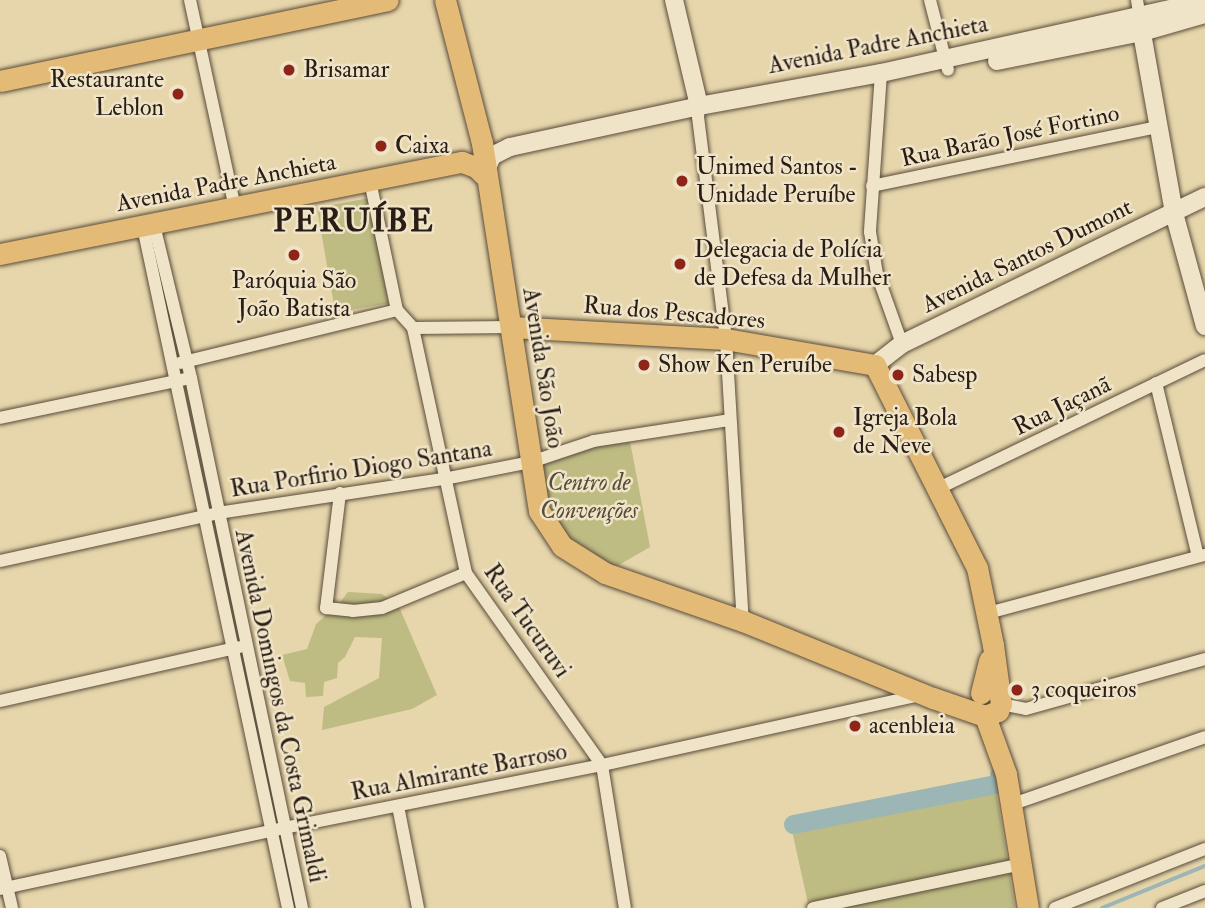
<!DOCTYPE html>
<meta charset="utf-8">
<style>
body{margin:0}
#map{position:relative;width:1205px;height:908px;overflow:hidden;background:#e7d6ab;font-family:"IM FELL Double Pica",serif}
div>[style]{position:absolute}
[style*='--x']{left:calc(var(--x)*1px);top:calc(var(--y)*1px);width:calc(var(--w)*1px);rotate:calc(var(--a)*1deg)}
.green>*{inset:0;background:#bebb83;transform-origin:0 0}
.stream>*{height:3.5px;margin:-1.75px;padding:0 1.75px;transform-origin:1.75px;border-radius:1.75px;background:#9bb6b4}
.river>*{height:19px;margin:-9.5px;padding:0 9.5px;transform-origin:9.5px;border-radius:9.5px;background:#9bb6b4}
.roads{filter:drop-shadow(0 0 2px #594b3b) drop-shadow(0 0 2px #594b3b)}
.street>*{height:12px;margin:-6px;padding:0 6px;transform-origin:6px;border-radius:6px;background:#efe4c8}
.secondary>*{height:18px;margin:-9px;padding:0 9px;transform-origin:9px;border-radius:9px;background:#efe4c8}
.primary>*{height:21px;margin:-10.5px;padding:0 10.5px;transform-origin:10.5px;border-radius:10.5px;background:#e4bb76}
.dots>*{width:19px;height:19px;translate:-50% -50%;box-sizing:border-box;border:4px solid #efe4c8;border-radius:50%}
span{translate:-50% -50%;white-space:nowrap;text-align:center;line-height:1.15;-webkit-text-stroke:5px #efe4c8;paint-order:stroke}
.street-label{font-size:24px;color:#2a1d16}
.poi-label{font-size:24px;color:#2a1d16}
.left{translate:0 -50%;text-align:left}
.right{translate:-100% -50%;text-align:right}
.park-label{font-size:24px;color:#564c37;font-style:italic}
.district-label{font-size:32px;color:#2a1d16;font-weight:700;letter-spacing:2px}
</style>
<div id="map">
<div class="green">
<i style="left:370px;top:198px;width:107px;height:54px;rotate:80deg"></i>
<i style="clip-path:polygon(629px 436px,650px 547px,605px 573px,562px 546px,531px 462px)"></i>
<i style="clip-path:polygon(348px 592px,382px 594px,400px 609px,437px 695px,412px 709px,322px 730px,324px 707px,379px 678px,382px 638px,355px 637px,345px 657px,338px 663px,337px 678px,324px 682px,323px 696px,306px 697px,305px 683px,290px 681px,282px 655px,307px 649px,316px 624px,339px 604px)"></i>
<i style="clip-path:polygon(995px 784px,1015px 908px,809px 908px,789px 817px)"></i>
</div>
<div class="stream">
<i style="--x:1102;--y:908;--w:111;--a:-22.2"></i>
</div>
<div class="river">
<i style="--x:793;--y:824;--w:211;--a:-11.2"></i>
<i style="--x:1000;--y:783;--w:8;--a:-97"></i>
</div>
<div class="roads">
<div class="street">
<i style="--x:190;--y:0;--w:213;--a:77.8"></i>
<i style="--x:930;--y:0;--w:72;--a:75.6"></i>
<i style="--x:1137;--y:0;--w:18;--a:81"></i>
<i style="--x:881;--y:73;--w:159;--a:94"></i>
<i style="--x:870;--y:232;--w:43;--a:80.5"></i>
<i style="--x:877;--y:274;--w:74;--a:70.3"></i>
<i style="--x:699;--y:106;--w:11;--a:95"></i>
<i style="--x:698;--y:117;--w:224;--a:82.8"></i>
<i style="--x:726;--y:339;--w:283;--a:86.6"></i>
<i style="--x:370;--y:181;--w:132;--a:78.2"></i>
<i style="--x:872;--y:186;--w:291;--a:-11.7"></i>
<i style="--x:154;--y:225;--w:157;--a:76.4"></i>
<i style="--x:191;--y:378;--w:541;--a:78.17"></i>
<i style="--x:143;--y:227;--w:696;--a:77.98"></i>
<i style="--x:397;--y:310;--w:24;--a:48"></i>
<i style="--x:413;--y:328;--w:251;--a:77.8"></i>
<i style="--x:466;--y:573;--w:235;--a:54.7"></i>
<i style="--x:602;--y:765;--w:145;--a:80.9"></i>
<i style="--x:413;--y:328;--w:98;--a:-0.6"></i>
<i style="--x:180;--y:363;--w:223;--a:-13.7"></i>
<i style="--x:1156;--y:383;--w:178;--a:76.4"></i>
<i style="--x:0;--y:418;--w:189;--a:-11.9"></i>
<i style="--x:937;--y:489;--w:297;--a:-25.7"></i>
<i style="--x:340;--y:493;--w:116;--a:96.9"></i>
<i style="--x:326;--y:608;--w:27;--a:6"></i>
<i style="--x:353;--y:611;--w:29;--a:-6"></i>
<i style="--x:382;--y:608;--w:91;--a:-22.6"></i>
<i style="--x:0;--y:561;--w:223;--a:-12.4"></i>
<i style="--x:218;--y:513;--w:229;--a:-8.6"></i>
<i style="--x:444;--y:479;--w:89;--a:-11.1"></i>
<i style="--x:531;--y:462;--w:66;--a:-18.4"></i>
<i style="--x:594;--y:441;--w:137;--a:-8.8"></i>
<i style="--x:988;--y:613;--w:225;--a:-15"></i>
<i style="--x:0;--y:701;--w:245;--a:-12.7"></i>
<i style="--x:1001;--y:704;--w:25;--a:11"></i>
<i style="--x:1026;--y:709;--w:186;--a:-15.6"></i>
<i style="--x:1013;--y:804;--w:203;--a:-19.2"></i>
<i style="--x:398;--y:806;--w:104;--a:78.9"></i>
<i style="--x:0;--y:856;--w:53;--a:77"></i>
<i style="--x:0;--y:889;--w:290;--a:-12.1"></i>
<i style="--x:284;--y:828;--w:324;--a:-11.2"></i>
<i style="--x:602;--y:765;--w:327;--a:-12.4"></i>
<i style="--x:813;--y:908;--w:213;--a:-11.9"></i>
<i style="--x:1055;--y:908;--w:161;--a:-21.5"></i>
<i style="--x:1162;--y:908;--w:46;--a:-21.6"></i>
</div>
<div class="secondary">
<i style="--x:674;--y:0;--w:109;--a:76.7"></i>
<i style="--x:1140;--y:22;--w:194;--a:79.9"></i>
<i style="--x:1174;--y:213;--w:117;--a:74.7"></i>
<i style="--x:997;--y:61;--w:148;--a:-11.3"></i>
<i style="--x:1142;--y:32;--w:66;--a:-15.9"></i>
<i style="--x:485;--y:173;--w:18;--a:-68"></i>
<i style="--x:492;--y:156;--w:20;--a:-27"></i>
<i style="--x:510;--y:147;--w:193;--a:-12.2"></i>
<i style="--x:699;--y:106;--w:185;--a:-10.3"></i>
<i style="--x:881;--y:73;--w:332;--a:-12.5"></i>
<i style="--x:875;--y:365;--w:34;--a:-38"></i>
<i style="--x:902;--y:344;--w:337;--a:-25.9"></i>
</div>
<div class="primary">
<i style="--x:445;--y:0;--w:148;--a:75.5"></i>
<i style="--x:482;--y:143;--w:372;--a:81.2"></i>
<i style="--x:539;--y:511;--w:42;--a:56.7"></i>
<i style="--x:562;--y:546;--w:51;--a:32.1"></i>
<i style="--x:605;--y:573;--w:146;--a:19.2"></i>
<i style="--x:743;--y:621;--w:205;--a:22.1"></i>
<i style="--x:933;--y:698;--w:55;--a:19.1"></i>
<i style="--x:985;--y:716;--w:14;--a:-21"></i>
<i style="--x:998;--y:711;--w:8;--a:-67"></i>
<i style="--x:1001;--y:704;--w:60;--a:-97.7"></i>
<i style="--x:993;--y:645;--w:79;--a:-101.7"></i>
<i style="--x:977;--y:568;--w:227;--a:-116.7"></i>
<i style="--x:875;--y:365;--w:151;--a:-170.1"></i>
<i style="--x:726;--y:339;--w:215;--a:-176.8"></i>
<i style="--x:0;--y:81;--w:396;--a:-11.8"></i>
<i style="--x:0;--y:254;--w:471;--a:-11.3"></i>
<i style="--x:462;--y:162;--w:15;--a:20"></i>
<i style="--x:476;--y:167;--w:11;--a:45"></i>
<i style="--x:981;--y:693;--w:34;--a:-76"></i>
<i style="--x:985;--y:716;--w:62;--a:70.1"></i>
<i style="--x:1006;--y:774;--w:136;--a:80.7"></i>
</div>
</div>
<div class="dots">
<i style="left:289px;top:70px;background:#8f2418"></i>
<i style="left:178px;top:94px;background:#8f2418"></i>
<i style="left:381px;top:146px;background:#8f2418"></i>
<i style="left:682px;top:181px;background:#8f2418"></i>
<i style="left:294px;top:255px;background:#8f2418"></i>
<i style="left:680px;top:264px;background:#8f2418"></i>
<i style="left:644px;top:365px;background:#8f2418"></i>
<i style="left:898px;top:375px;background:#8f2418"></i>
<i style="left:839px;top:432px;background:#8f2418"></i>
<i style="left:1017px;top:690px;background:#8f2418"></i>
<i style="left:855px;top:726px;background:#8f2418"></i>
</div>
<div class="street-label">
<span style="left:878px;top:45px;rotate:-11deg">Avenida Padre Anchieta</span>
<span style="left:1010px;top:136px;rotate:-12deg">Rua Barão José Fortino</span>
<span style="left:226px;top:183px;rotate:-11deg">Avenida Padre Anchieta</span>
<span style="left:1027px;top:256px;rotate:-26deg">Avenida Santos Dumont</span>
<span style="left:674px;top:313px;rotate:5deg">Rua dos Pescadores</span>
<span style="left:543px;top:368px;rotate:81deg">Avenida São João</span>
<span style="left:1062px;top:406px;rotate:-26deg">Rua Jaçanã</span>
<span style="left:361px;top:469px;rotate:-9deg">Rua Porfirio Diogo Santana</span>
<span style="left:527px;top:621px;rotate:55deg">Rua Tucuruvi</span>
<span style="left:280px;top:706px;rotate:78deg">Avenida Domingos da Costa Grimaldi</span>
<span style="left:459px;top:772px;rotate:-11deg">Rua Almirante Barroso</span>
</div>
<div class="poi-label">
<span class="left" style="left:303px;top:70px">Brisamar</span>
<span class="right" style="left:164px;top:94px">Restaurante<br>Leblon</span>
<span class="left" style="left:395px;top:146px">Caixa</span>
<span class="left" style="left:696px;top:181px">Unimed Santos -<br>Unidade Peruíbe</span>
<span class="left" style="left:694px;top:264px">Delegacia de Polícia<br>de Defesa da Mulher</span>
<span style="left:294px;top:295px">Paróquia São<br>João Batista</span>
<span class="left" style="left:658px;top:365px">Show Ken Peruíbe</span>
<span class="left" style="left:912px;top:375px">Sabesp</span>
<span class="left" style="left:853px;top:432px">Igreja Bola<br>de Neve</span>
<span class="left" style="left:1031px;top:690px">3 coqueiros</span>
<span class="left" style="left:869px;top:726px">acenbleia</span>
</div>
<div class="park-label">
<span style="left:589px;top:497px">Centro de<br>Convenções</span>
</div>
<div class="district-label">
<span style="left:354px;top:221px">PERUÍBE</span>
</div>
</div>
